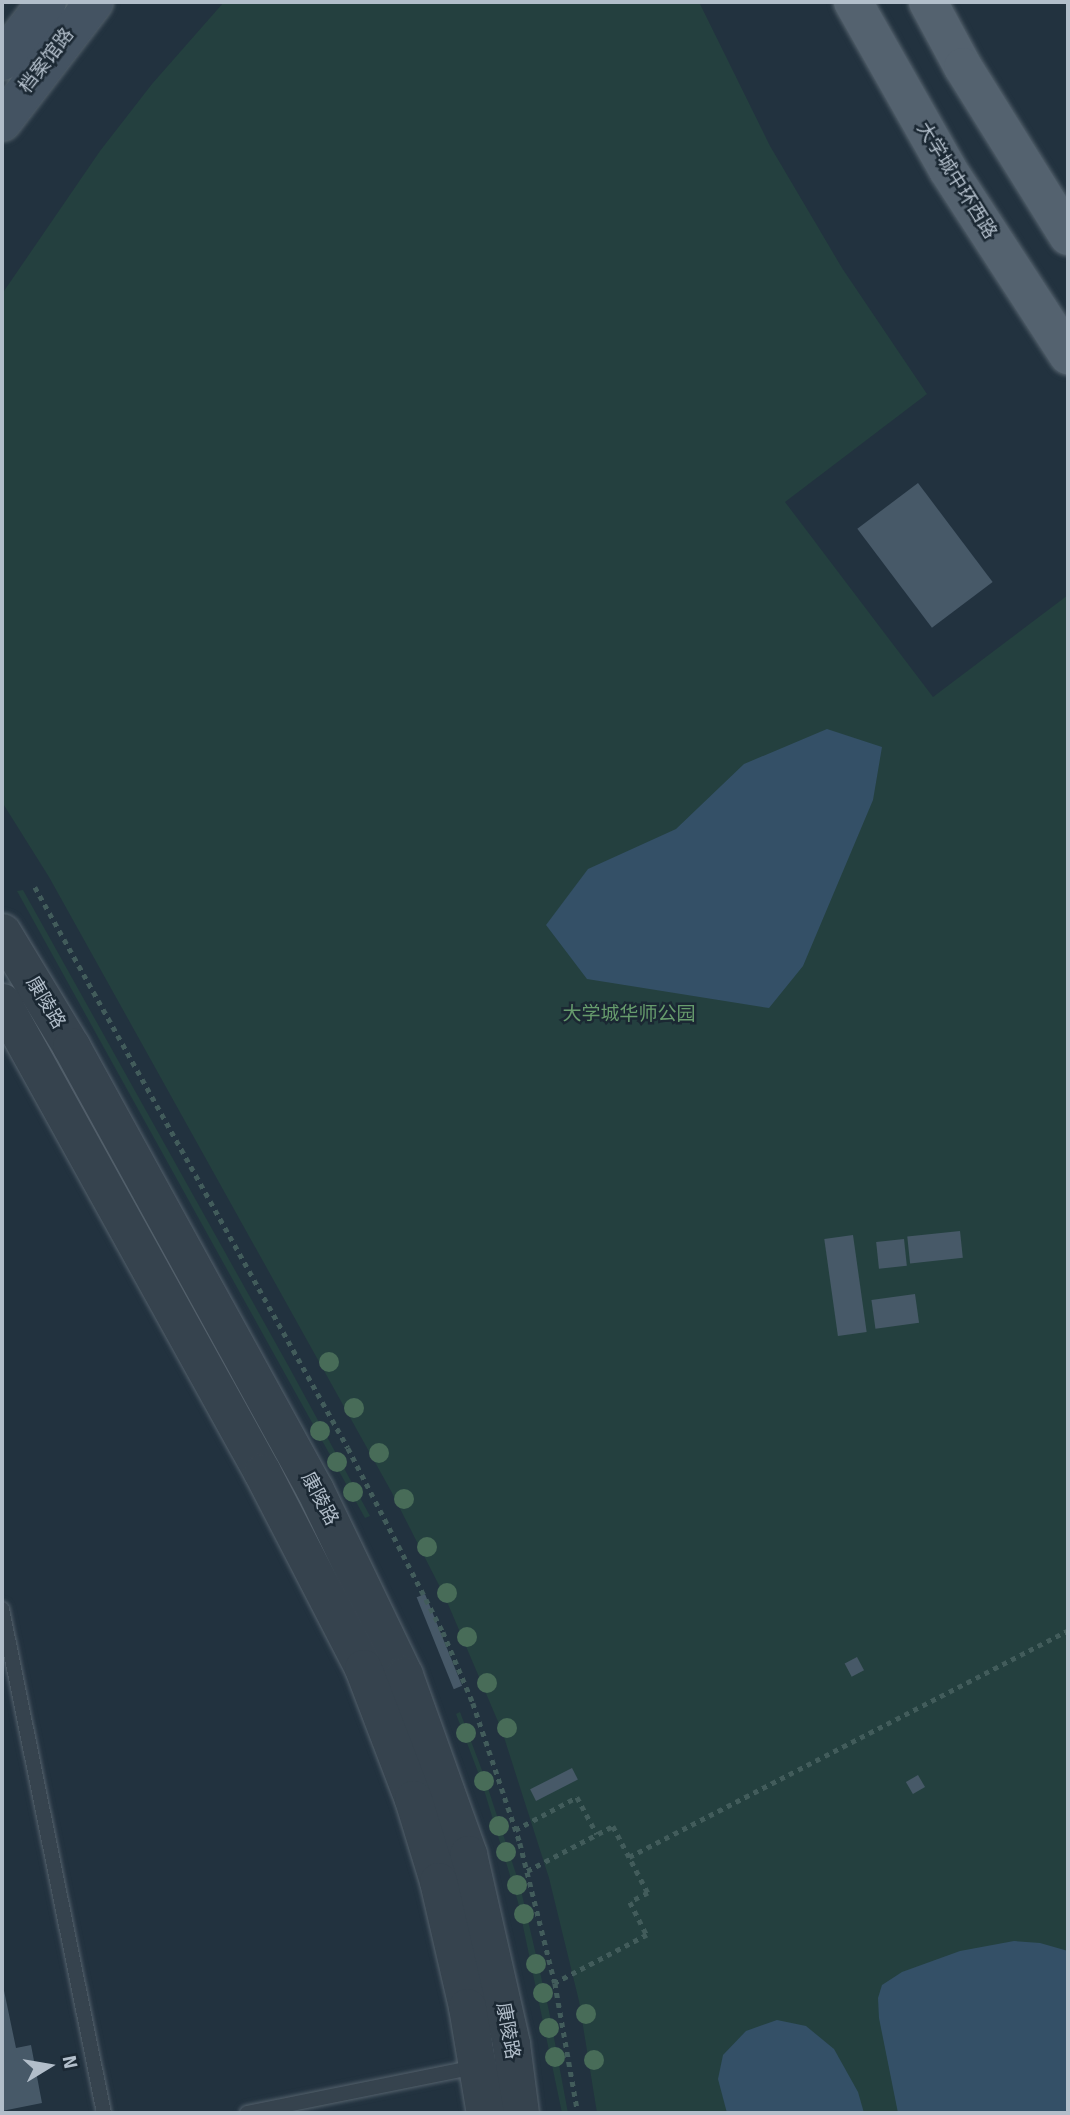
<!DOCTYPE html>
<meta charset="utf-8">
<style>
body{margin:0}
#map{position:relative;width:1070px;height:2115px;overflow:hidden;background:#22323f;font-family:Signika,"Noto Sans SC",sans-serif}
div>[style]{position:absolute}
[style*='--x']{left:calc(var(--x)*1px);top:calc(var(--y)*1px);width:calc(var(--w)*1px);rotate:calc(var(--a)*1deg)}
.green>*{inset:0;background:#24403f}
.water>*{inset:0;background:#345067}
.building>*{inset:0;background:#475968;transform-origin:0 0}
.path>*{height:4.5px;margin-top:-2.25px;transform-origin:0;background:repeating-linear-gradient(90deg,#425c5b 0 5px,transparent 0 10px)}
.roads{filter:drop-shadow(0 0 2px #54616c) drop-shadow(0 0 2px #54616c)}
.service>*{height:14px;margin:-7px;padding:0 7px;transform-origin:7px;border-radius:7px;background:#36434e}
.tertiary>*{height:37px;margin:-18.5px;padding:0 18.5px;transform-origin:18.5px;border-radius:18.5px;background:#36434e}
.secondary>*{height:38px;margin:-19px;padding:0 19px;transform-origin:19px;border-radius:19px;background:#445362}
.primary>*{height:38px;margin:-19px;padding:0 19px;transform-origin:19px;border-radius:19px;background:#54626f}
.trees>*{width:20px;height:20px;margin:-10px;border-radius:50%;background:#486c58}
span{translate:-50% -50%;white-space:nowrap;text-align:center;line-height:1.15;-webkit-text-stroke:5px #1b2833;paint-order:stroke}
.street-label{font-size:19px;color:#b2beca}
.park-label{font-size:19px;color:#679c6d}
.frame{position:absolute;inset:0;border:4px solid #b2beca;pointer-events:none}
.north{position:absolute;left:14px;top:2031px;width:70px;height:70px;-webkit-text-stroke:5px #1b2833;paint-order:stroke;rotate:79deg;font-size:19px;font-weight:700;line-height:28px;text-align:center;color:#b2beca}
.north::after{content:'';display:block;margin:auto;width:24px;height:32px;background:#b2beca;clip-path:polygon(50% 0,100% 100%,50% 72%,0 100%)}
</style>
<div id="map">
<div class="green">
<i style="clip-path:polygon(224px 2px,699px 2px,770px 146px,842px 268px,927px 394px,785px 502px,933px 697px,1068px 595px,1068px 2113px,597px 2113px,579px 2001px,549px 1878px,502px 1731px,445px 1597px,391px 1491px,49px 877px,2px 802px,2px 294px,100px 151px,152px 84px)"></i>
<i style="clip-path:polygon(23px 890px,289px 1367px,370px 1516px,365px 1518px,17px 891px)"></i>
<i style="clip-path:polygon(460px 1712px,483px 1773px,520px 1886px,549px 2011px,568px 2113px,562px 2113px,518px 1902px,481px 1780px,456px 1714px)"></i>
</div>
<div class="water">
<i style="clip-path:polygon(827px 729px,882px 747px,873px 800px,803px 966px,769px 1008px,587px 979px,546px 925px,588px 869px,676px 829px,744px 764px)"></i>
<i style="clip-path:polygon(1014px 1941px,1040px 1943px,1068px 1951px,1068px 2113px,898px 2113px,879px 2018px,878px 1998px,882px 1985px,902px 1972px,960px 1951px)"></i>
<i style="clip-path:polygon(777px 2020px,806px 2026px,834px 2049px,858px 2092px,864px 2113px,727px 2113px,718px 2079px,723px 2055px,746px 2031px)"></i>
</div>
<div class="building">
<i style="left:918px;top:483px;width:124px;height:76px;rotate:53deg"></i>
<i style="left:960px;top:1231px;width:27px;height:53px;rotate:84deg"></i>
<i style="left:853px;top:1235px;width:98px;height:29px;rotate:82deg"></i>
<i style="left:904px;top:1239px;width:27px;height:28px;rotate:84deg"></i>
<i style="left:915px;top:1294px;width:29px;height:44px;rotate:82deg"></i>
<i style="left:425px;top:1594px;width:99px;height:9px;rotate:68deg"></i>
<i style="left:857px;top:1657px;width:15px;height:14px;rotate:62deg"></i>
<i style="left:572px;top:1768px;width:13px;height:47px;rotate:63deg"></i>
<i style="left:918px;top:1775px;width:14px;height:14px;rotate:60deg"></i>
<i style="clip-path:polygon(2px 1981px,16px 2048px,31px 2045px,42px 2103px,2px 2111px)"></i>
</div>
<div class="path">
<i style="--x:35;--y:887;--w:642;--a:60.84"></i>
<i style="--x:348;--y:1448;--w:207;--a:62.7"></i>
<i style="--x:443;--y:1632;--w:77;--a:67.1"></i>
<i style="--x:473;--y:1703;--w:148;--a:71.4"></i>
<i style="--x:520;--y:1843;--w:144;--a:76"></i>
<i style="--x:555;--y:1983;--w:132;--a:80"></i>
<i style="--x:515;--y:1830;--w:70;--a:-28"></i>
<i style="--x:577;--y:1797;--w:42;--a:61.6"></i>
<i style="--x:629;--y:1857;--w:494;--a:-27.3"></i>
<i style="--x:527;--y:1871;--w:97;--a:-27.6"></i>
<i style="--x:613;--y:1826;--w:76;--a:62.4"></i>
<i style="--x:648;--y:1893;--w:20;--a:153"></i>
<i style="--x:630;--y:1902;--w:37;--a:63"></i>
<i style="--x:647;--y:1935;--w:104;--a:152.4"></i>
</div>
<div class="roads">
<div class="service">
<i style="--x:2;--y:1609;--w:514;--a:78.56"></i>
<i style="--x:247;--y:2113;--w:233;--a:-11.4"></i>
</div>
<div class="tertiary">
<i style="--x:2;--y:932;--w:133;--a:58.8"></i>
<i style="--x:71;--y:1046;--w:507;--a:61.21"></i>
<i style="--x:315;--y:1490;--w:205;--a:64.3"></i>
<i style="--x:404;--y:1675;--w:190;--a:70.3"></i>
<i style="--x:468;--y:1854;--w:195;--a:77.2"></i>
<i style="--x:511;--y:2044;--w:70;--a:82.6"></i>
<i style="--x:2;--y:1002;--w:537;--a:61.05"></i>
<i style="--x:262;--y:1472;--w:220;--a:62.7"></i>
<i style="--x:363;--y:1668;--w:140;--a:69.1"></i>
<i style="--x:413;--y:1799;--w:86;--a:73"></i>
<i style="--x:438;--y:1881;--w:129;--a:77"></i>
<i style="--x:467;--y:2007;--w:108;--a:80.4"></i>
</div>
<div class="secondary">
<i style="--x:2;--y:61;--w:74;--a:-52.7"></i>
<i style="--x:2;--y:122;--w:151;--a:-52.5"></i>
</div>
<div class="primary">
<i style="--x:853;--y:2;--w:193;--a:60.5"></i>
<i style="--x:948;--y:170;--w:221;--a:57"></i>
<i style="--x:928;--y:2;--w:74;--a:61.7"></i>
<i style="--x:963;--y:67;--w:199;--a:58.1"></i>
</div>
</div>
<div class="trees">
<i style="left:329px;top:1362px"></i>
<i style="left:354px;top:1408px"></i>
<i style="left:320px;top:1431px"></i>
<i style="left:379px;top:1453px"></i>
<i style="left:337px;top:1462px"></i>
<i style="left:353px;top:1492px"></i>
<i style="left:404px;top:1499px"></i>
<i style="left:427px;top:1547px"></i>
<i style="left:447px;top:1593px"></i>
<i style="left:467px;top:1637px"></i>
<i style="left:487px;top:1683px"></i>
<i style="left:507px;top:1728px"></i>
<i style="left:466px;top:1733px"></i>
<i style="left:484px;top:1781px"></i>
<i style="left:499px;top:1826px"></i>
<i style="left:506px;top:1852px"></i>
<i style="left:517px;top:1885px"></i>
<i style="left:524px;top:1914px"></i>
<i style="left:536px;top:1964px"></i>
<i style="left:543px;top:1993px"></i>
<i style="left:586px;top:2014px"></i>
<i style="left:549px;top:2028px"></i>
<i style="left:555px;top:2057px"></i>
<i style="left:594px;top:2060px"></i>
</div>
<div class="street-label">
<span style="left:47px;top:61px;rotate:-52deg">档案馆路</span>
<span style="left:956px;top:181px;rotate:58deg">大学城中环西路</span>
<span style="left:45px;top:1003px;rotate:59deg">康陵路</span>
<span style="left:319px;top:1499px;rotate:62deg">康陵路</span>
<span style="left:507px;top:2031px;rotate:80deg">康陵路</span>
</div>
<div class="park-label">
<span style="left:629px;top:1015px">大学城华师公园</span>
</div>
<div class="frame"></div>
<div class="north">N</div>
</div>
